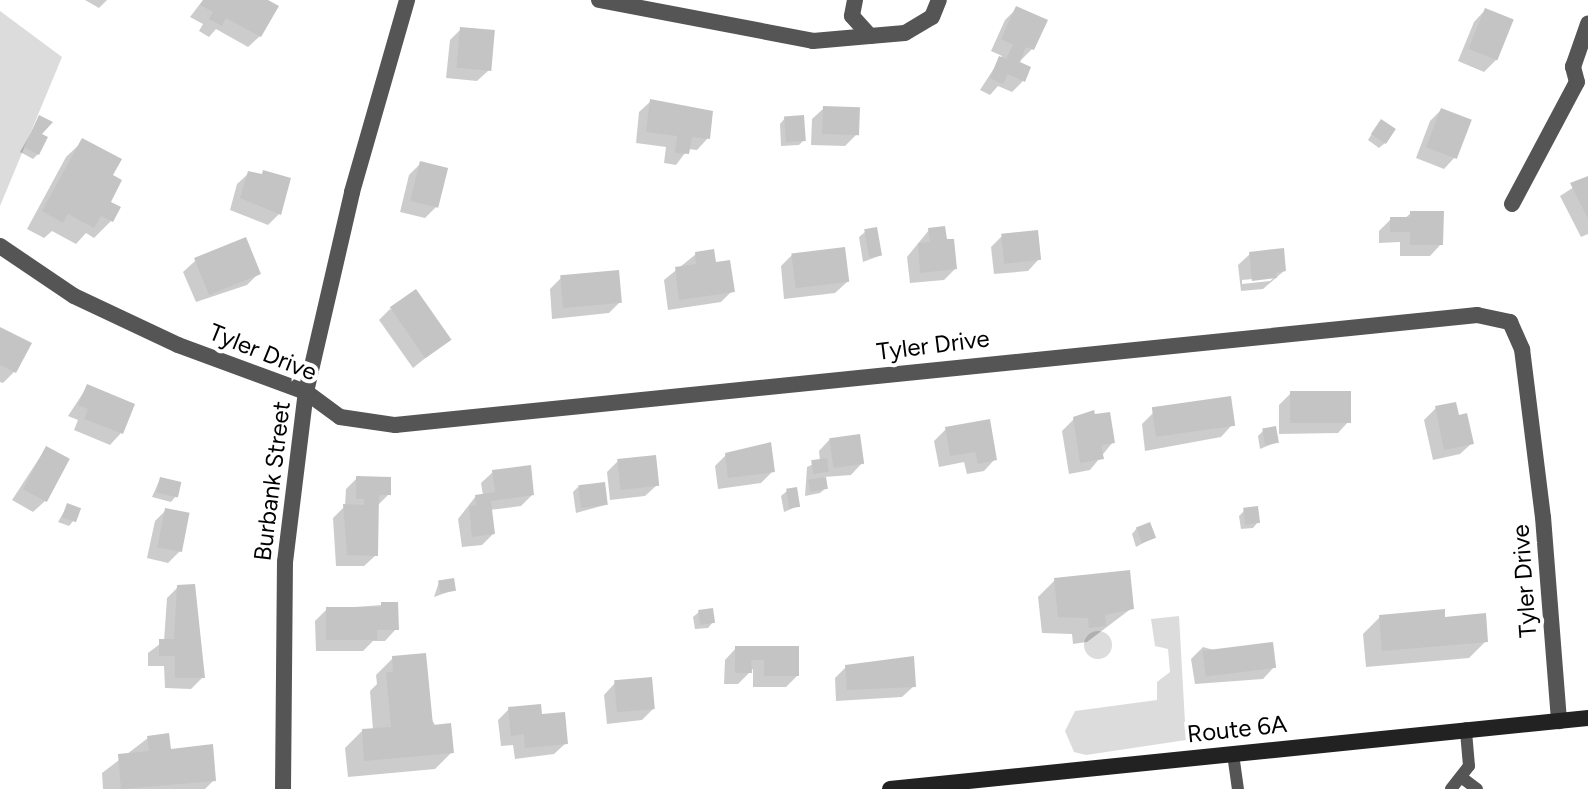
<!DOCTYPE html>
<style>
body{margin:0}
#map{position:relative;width:1588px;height:789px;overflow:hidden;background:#fff;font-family:Figtree,sans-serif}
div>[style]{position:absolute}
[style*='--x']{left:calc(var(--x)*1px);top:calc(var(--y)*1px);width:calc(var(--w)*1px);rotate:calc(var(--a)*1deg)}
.green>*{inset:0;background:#dcdcdc}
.round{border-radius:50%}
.shadow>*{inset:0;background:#0003}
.building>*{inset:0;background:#c4c4c4;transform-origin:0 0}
.lane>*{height:12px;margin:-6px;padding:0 6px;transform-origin:6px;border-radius:6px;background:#555}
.street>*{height:16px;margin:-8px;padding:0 8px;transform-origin:8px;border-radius:8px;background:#555}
.secondary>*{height:16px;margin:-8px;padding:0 8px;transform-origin:8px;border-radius:8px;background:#222}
span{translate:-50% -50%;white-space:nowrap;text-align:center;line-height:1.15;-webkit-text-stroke:8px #fff;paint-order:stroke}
.street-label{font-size:24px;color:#000}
</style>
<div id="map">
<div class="green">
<i style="clip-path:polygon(0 11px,62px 57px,0 206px)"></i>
<i style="clip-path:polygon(1179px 616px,1186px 740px,1086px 755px,1074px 752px,1065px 731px,1075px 711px,1157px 700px,1157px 682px,1170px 672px,1168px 649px,1155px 646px,1151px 619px)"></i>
<i class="round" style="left:1084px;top:631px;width:28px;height:28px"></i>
</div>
<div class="shadow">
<i style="clip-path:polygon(85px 0,107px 0,99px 8px)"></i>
<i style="clip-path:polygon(203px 0,264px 0,260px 36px,248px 47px,216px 29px,209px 37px,199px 31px,203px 24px,190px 17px)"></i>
<i style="clip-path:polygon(1017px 8px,1032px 49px,1018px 63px,1023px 81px,1012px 92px,998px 86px,990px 95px,980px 90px,1002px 56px,991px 51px,1005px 20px)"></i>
<i style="clip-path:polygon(1485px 10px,1496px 60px,1484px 72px,1458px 61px,1474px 22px)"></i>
<i style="clip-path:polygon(461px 29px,489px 70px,477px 81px,446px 78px,450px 40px)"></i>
<i style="clip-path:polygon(651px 101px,708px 138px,697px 150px,688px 149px,676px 165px,664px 163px,666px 147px,636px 143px,639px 112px)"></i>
<i style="clip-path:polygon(824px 108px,857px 134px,845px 146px,811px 145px,812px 119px)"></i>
<i style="clip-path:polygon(1441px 110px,1455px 157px,1444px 169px,1416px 158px,1430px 121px)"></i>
<i style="clip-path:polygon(40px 117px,38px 154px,33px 159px,20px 152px)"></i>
<i style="clip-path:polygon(785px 118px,804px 140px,799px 145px,781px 146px,780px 124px)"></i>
<i style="clip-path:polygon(1376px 127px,1385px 143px,1379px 148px,1368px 140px)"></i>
<i style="clip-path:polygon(83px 141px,110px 176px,111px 221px,94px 238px,86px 233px,76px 244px,52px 231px,44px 238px,27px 229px,66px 157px)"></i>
<i style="clip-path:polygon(421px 163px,436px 207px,425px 218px,400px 212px,409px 175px)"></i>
<i style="clip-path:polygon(249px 173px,279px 214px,268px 225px,230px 210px,237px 184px)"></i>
<i style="clip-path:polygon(1588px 178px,1588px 234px,1581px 237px,1560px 196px)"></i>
<i style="clip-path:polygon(1411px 213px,1441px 244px,1430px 256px,1400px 256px,1400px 242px,1379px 243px,1379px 231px,1391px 219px,1404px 219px)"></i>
<i style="clip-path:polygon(929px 230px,955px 269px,944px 280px,910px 283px,907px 257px)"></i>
<i style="clip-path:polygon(865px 232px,879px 256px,863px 262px,859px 237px)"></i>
<i style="clip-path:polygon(1002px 236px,1039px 259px,1028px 271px,994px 274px,991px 247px)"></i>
<i style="clip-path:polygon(696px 254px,714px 265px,732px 291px,721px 302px,668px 310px,664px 280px)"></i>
<i style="clip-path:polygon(evenodd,1250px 254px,1284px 271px,1263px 289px,1241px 291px,1238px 265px,1250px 254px,1275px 277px,1270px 281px,1242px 284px,1242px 280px,1275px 277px)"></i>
<i style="clip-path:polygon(792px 255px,847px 282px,835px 293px,784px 299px,781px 266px)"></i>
<i style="clip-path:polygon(195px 261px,259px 273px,247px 285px,196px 302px,183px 272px)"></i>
<i style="clip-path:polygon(561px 278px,620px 302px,609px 313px,552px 319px,550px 289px)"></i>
<i style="clip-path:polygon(390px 309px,449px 339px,413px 368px,379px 320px)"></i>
<i style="clip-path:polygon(0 329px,14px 372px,3px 383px,0 382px)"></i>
<i style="clip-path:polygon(87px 387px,132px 405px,121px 433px,110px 445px,74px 430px,78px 420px,68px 416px)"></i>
<i style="clip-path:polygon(1291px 393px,1349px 421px,1338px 433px,1279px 434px,1279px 405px)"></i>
<i style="clip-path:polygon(1436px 408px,1457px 417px,1472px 443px,1460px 454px,1433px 460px,1424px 420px)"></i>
<i style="clip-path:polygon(1153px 413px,1232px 425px,1221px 437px,1145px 451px,1142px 424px)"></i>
<i style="clip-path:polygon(1074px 419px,1113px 442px,1090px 470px,1069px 474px,1062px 431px)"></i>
<i style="clip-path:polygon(946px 429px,995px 459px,984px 471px,967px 474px,964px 462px,939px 467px,934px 441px)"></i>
<i style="clip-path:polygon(1263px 431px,1277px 442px,1260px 449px,1258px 436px)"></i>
<i style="clip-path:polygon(830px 439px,862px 463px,851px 475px,824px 477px,826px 488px,820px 493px,805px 496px,807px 467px,820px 461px,819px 451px)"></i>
<i style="clip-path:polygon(769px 444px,773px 471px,761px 483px,718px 489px,715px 466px,726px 455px)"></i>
<i style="clip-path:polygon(46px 448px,45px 501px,33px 512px,12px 500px)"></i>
<i style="clip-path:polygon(618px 461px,657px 485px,645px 496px,610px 500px,607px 472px)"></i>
<i style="clip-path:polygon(493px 472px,532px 495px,521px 506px,490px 510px,493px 534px,482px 545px,462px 547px,458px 519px,476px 496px,483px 495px,481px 483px)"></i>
<i style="clip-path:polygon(357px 478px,389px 494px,377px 506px,376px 555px,364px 566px,336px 566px,333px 518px,345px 506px,346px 489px)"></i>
<i style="clip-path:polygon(160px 479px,176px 496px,171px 502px,152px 497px)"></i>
<i style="clip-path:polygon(578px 487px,605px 505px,576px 513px,573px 492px)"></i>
<i style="clip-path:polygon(787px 491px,798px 506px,784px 512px,781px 496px)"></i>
<i style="clip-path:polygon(68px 505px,74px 520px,69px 526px,58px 522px)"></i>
<i style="clip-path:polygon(166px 510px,180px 551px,168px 563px,147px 558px,155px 521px)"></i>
<i style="clip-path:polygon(1244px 511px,1258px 522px,1253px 528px,1241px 529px,1239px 516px)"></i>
<i style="clip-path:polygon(1137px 528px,1154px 537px,1136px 547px,1132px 534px)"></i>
<i style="clip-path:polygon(1055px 580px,1132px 608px,1087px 642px,1073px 644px,1072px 634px,1042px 633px,1038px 597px)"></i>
<i style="clip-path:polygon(439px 582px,454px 590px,434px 597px)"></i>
<i style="clip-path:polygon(178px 587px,203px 677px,191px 689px,165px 688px,164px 666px,148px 666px,148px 653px,164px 641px,167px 598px)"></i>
<i style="clip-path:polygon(396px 604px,396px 629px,385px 641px,373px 641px,363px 651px,316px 651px,315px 621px,327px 609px)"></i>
<i style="clip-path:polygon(699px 612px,713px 622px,708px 628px,695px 629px,693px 617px)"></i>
<i style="clip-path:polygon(1380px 617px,1444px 619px,1486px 641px,1469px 658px,1366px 667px,1363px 634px)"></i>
<i style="clip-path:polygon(1203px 647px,1274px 667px,1263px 679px,1195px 684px,1191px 659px)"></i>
<i style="clip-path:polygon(736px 648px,797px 648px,797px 676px,786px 687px,753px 687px,753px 669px,738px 684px,724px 684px,725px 660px)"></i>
<i style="clip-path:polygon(393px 658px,452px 752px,435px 769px,348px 777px,345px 748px,362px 731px,373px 730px,370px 691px,377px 684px,376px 675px)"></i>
<i style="clip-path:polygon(912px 658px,914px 686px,902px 697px,836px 701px,835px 678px,846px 667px)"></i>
<i style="clip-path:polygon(615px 683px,653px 709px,642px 720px,607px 724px,604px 695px)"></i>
<i style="clip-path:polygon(509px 709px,541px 716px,566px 743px,554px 754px,515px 759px,513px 745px,501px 746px,498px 720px)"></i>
<i style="clip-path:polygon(148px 738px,169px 751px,214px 780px,205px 789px,103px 789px,102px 773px)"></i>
</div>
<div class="building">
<i style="clip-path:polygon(203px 0,268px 0,279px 6px,261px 37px,226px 18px,222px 26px,209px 19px,213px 12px,200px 5px)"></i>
<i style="clip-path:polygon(1016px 6px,1048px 20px,1034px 50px,1026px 47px,1020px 62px,1031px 67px,1025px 82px,1008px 74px,1003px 84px,990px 78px,999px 56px,1006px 59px,1013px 45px,1001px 39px)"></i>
<i style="left:1485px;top:8px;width:31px;height:44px;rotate:22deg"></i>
<i style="left:460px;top:27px;width:35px;height:41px;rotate:5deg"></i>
<i style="clip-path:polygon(650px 99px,713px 111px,710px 139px,692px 137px,689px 154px,675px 153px,677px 136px,646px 132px)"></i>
<i style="left:823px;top:106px;width:37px;height:28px;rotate:2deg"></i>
<i style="left:1441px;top:108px;width:33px;height:42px;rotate:21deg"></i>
<i style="clip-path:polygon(39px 115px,53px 122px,42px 134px,48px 137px,39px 155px,24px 147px)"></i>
<i style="left:804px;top:115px;width:26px;height:20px;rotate:86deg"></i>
<i style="left:1381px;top:119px;width:18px;height:18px;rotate:34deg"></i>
<i style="clip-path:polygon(82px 138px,122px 159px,113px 175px,122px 180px,111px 202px,121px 207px,113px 222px,101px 216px,94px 228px,68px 214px,63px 223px,42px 211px)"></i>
<i style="left:420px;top:161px;width:29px;height:41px;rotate:14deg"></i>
<i style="clip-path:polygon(263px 170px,291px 178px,281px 215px,240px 198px,248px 171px,262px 174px)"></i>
<i style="clip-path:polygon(1588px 176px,1588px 219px,1570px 183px)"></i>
<i style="clip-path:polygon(1410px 211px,1444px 211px,1443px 245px,1410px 245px,1410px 232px,1390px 232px,1390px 217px,1410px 217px)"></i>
<i style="clip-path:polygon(945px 226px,947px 239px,954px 239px,957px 269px,920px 273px,918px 243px,930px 242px,928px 228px)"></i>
<i style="left:877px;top:227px;width:29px;height:13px;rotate:80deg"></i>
<i style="left:1038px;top:230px;width:30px;height:37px;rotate:84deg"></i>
<i style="left:246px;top:237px;width:40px;height:56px;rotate:68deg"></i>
<i style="left:845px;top:247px;width:35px;height:54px;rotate:83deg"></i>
<i style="clip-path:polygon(1284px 248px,1286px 271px,1276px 273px,1277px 278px,1252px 281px,1249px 252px)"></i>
<i style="clip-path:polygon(714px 249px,716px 262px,730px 260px,735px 292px,679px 300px,675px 267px,696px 264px,695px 252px)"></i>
<i style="left:619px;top:270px;width:33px;height:59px;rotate:85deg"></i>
<i style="left:416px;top:289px;width:62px;height:32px;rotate:55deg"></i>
<i style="clip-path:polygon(0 327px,32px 343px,16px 373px,0 365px)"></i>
<i style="clip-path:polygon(87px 384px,135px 404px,123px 434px,84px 419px,88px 409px,78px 405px)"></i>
<i style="left:1290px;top:391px;width:61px;height:32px"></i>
<i style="left:1231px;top:396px;width:30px;height:80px;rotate:82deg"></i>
<i style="clip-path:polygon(1456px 402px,1459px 415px,1467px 413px,1474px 444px,1444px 450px,1435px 406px)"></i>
<i style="clip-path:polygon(1094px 410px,1095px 414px,1110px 412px,1115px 443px,1101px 445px,1104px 459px,1080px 463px,1073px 417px)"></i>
<i style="clip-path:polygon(990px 419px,997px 460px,978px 464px,975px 452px,950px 456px,945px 427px)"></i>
<i style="left:1276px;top:426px;width:17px;height:14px;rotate:80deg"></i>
<i style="left:860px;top:434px;width:30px;height:31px;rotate:82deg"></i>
<i style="clip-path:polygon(771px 442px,775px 472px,728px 478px,725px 453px)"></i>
<i style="left:46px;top:446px;width:27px;height:49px;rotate:28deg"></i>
<i style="left:656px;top:455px;width:31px;height:39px;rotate:84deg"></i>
<i style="left:827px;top:458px;width:14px;height:16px;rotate:82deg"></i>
<i style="clip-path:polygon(531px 465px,534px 495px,491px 501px,495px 534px,472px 537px,469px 506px,476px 505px,475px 495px,495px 492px,492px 470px)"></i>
<i style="clip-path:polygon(356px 476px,391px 477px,391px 495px,379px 495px,378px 556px,347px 555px,343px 504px,364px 505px,364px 499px,356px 499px)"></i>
<i style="left:160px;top:477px;width:22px;height:16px;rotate:13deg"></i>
<i style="left:826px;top:477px;width:12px;height:18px;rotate:81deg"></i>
<i style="left:605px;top:482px;width:23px;height:27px;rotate:83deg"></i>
<i style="left:797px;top:487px;width:20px;height:11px;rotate:81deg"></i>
<i style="left:67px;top:503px;width:15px;height:15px;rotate:20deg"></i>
<i style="left:1258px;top:506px;width:17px;height:15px;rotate:83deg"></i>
<i style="left:165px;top:508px;width:25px;height:40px;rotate:11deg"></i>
<i style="left:1150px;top:522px;width:17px;height:15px;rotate:69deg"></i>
<i style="clip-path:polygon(1130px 570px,1134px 609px,1105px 615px,1106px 626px,1097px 627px,1089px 628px,1088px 618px,1058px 617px,1054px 578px)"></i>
<i style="left:454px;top:578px;width:13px;height:16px;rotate:81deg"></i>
<i style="clip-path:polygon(195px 584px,205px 678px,175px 678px,175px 656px,159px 656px,159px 639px,174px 639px,177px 585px)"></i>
<i style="clip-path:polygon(381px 602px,398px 602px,399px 630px,377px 630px,377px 640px,326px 640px,326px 607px,381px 607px)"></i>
<i style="left:713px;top:608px;width:15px;height:15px;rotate:82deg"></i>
<i style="clip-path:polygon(1445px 609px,1445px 617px,1486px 613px,1488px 642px,1382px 651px,1379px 615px)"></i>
<i style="left:1273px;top:642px;width:26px;height:71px;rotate:83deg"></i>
<i style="clip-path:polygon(735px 646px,799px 646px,799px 676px,764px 676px,764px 660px,751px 660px,752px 673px,735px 673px)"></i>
<i style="clip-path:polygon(426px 653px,433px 725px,451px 723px,454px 753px,364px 761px,362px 729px,391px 727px,386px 672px,393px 672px,392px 656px)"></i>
<i style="clip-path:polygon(914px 656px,916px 687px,847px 690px,845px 665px)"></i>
<i style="left:652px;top:677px;width:32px;height:38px;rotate:85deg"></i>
<i style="clip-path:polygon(541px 704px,542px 714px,565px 712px,568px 744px,525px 748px,524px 734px,511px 736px,508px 707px)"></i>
<i style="clip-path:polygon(169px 733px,171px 749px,213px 744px,216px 781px,121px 789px,118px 754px,149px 751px,147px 736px)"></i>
</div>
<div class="lane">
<i style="--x:1233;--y:754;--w:35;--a:82"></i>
<i style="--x:1461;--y:777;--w:20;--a:37"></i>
<i style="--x:1451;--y:789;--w:29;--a:-52"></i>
<i style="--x:1469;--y:766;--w:38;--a:-95"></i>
</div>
<div class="street">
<i style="--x:599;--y:0;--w:218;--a:10.8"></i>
<i style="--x:813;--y:41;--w:57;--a:-5"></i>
<i style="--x:855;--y:0;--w:16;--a:101"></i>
<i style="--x:852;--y:16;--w:27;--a:48"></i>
<i style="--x:870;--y:36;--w:35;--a:-5"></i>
<i style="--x:905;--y:33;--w:31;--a:-31"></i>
<i style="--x:932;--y:17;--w:18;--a:-68"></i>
<i style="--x:1512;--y:204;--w:138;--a:-62"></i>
<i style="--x:1577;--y:82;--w:16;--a:-105"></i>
<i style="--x:1573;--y:67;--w:46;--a:-70.8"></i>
<i style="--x:0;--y:246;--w:89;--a:34"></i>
<i style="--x:74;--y:296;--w:115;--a:25.2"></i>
<i style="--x:178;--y:345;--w:136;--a:20.2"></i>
<i style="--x:306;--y:392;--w:42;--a:36.3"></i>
<i style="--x:340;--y:417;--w:56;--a:8.3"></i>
<i style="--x:395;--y:425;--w:1088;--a:-5.8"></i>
<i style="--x:1477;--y:315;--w:34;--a:12"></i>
<i style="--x:1510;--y:322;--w:30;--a:66"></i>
<i style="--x:1522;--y:349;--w:169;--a:82.9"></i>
<i style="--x:1543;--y:517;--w:205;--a:85.5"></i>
<i style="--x:283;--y:789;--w:227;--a:-89.5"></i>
<i style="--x:285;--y:562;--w:171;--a:-83"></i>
<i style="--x:306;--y:392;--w:205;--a:-77"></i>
<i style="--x:352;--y:192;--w:200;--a:-74"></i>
</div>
<div class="secondary">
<i style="--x:890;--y:789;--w:702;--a:-5.81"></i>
</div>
<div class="street-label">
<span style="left:933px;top:345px;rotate:-7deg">Tyler Drive</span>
<span style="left:263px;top:352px;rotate:22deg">Tyler Drive</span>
<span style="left:272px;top:481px;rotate:-83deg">Burbank Street</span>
<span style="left:1524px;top:581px;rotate:-94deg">Tyler Drive</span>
<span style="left:1237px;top:729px;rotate:-6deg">Route 6A</span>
</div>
</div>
